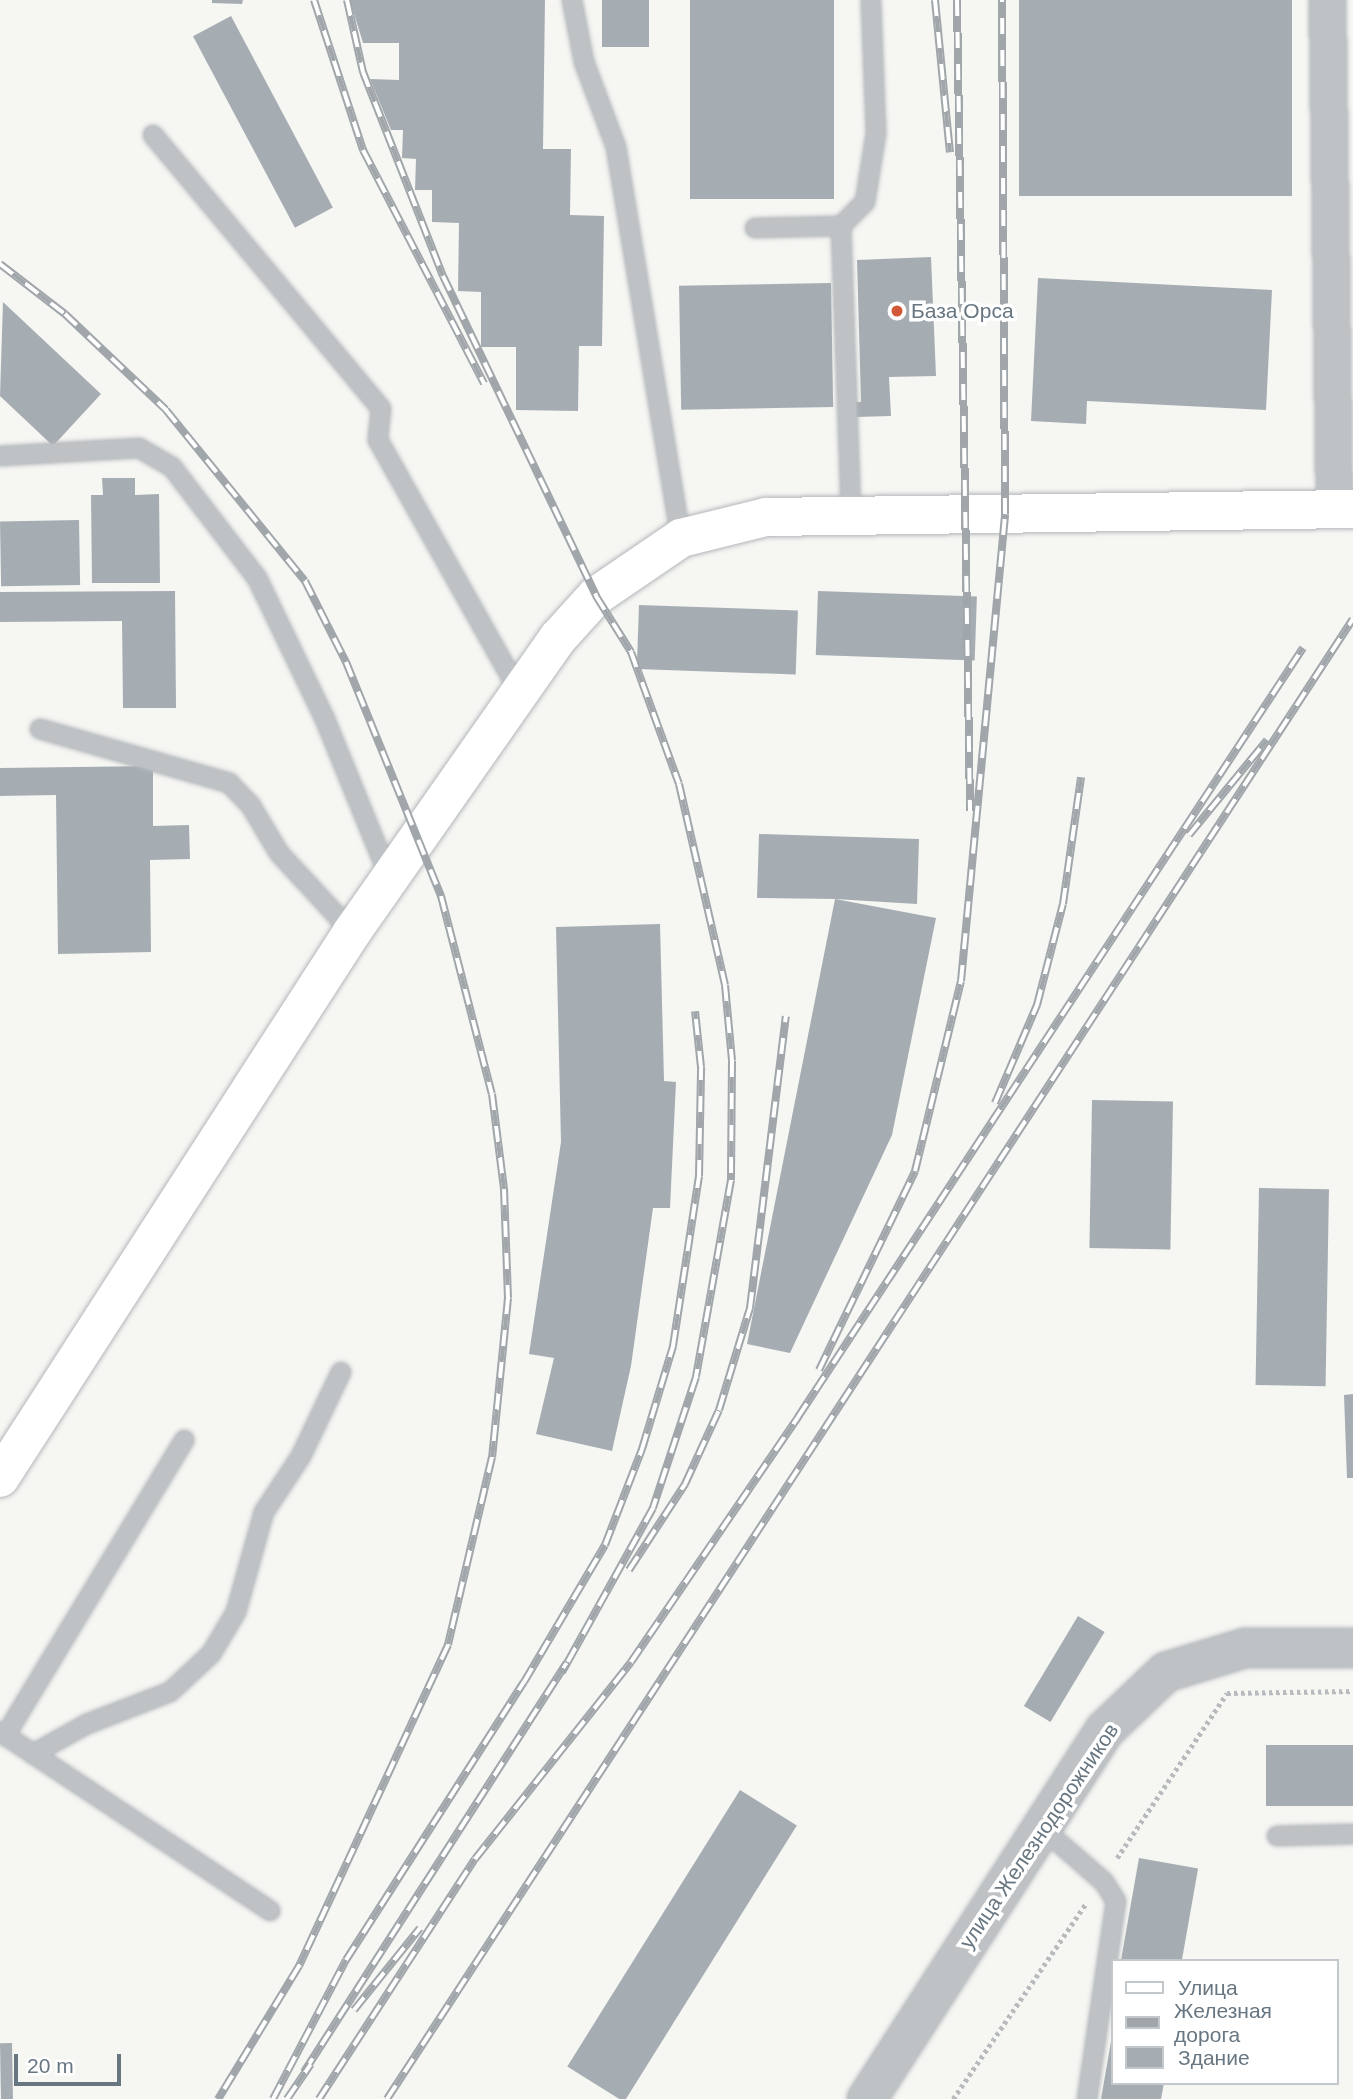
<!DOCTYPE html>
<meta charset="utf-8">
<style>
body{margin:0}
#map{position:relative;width:1353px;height:2099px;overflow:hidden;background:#f6f6f3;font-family:Helvetica,sans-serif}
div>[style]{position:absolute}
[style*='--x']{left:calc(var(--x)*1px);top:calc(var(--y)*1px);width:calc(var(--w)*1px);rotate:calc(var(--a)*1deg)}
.building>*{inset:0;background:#a6adb2;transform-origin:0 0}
.path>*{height:4.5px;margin-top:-2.25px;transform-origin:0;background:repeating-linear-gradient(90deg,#b8bbbd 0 3.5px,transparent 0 7px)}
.roads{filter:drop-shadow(0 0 2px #b3b7bb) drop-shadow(0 0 2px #b3b7bb)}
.service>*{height:18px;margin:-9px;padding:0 9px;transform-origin:9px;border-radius:9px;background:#bec2c5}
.minor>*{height:35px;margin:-17.5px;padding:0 17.5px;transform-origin:17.5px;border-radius:17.5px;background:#bec2c5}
.tertiary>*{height:38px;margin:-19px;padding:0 19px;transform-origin:19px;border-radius:19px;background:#bec2c5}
.secondary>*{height:38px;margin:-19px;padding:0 19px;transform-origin:19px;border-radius:19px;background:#fff}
.rail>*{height:8px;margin-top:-4px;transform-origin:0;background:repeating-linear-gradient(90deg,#fff 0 16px,#a0a6aa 0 32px);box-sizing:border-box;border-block:2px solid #a0a6aa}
.dots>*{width:19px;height:19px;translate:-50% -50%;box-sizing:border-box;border:4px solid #fff;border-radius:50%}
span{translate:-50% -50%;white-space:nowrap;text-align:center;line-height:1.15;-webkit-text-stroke:7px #fff;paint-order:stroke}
.poi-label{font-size:21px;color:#687681}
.left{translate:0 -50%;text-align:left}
.street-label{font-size:21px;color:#687681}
.legend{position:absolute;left:1111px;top:1959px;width:228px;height:126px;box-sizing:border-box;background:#fff;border:2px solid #c3c8cd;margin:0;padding:9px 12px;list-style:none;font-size:21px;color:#687681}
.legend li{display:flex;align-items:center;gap:14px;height:35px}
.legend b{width:35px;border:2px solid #c3c8cd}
.scale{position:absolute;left:14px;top:2054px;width:107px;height:32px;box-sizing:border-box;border:4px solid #687681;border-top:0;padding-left:9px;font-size:21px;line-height:24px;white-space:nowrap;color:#687681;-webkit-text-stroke:5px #fff;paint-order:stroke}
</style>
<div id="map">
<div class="building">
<i style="clip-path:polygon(212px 0,243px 0,242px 4px,212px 3px)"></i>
<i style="clip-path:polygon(350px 0,545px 0,543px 149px,571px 149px,570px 215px,604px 216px,602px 346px,579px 346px,578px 411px,516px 410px,516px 347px,481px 347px,481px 292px,458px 291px,459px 223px,432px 222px,432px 190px,415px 190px,416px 159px,402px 158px,403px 130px,391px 130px,370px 79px,399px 80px,399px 43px,363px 43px)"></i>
<i style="left:602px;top:0;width:47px;height:47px"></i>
<i style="left:690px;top:0;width:144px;height:199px"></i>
<i style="left:1019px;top:0;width:273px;height:196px"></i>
<i style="left:231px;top:16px;width:217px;height:43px;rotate:62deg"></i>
<i style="clip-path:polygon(931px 257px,936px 376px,889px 377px,891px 416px,855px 417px,854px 402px,861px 402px,857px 260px)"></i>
<i style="clip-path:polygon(1038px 278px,1272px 290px,1266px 410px,1087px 401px,1086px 424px,1031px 421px)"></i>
<i style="left:831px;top:283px;width:124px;height:152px;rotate:89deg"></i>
<i style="clip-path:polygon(3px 302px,101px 394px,53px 446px,0 396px)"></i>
<i style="clip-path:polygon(102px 478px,135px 478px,135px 495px,159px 494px,160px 583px,92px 583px,91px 495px,103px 495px)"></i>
<i style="left:79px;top:520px;width:65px;height:79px;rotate:89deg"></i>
<i style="clip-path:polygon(175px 591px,176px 708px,123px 708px,122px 621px,0 622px,0 592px)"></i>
<i style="left:818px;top:591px;width:159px;height:64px;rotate:2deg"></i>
<i style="left:639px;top:605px;width:159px;height:64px;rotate:2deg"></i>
<i style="clip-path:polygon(153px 766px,153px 826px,189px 825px,190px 859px,150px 860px,151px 952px,58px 954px,56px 795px,0 796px,0 768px)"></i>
<i style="clip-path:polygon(759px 834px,919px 839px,917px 904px,835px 899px,936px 918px,892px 1135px,790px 1353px,747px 1344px,835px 899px,757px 898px)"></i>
<i style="clip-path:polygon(660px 924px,664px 1081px,676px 1082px,670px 1208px,653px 1208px,631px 1366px,612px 1451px,536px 1434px,554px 1358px,529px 1354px,561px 1142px,556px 927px)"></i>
<i style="left:1092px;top:1100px;width:81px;height:148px;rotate:1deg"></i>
<i style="left:1259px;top:1188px;width:70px;height:197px;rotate:1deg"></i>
<i style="clip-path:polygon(1353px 1394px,1353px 1478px,1347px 1478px,1344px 1395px)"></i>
<i style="left:1078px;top:1616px;width:31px;height:105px;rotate:31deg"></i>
<i style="left:1266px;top:1745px;width:87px;height:61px"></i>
<i style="left:740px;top:1790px;width:67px;height:326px;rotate:32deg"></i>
<i style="left:1139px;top:1858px;width:60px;height:104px;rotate:10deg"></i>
<i style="clip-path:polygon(1113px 2030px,1113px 2083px,1164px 2083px,1161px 2099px,1101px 2099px)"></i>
<i style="left:12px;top:2043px;width:56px;height:12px;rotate:89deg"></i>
</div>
<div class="path">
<i style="--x:1117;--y:1858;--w:198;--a:-56.3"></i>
<i style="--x:1227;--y:1693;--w:126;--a:-0.9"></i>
<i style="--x:953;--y:2099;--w:237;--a:-55.8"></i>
</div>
<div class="roads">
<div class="service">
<i style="--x:572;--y:0;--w:63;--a:79"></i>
<i style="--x:584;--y:62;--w:91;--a:69.4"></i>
<i style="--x:616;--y:147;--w:396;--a:80.6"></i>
<i style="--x:153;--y:135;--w:356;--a:50.2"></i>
<i style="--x:381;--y:409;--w:31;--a:96"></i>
<i style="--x:378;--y:440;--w:290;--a:60.7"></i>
<i style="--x:841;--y:226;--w:290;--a:88"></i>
<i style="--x:755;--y:228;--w:86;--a:-1.3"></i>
<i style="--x:841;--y:226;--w:34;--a:-45"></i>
<i style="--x:865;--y:202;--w:70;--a:-80.9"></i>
<i style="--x:876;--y:133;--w:133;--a:-92.2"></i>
<i style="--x:0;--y:456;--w:139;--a:-3.3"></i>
<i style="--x:139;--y:448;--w:38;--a:30"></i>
<i style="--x:172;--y:467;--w:140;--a:52.6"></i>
<i style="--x:257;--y:578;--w:154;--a:64.3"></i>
<i style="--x:324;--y:717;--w:175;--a:67.8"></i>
<i style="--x:40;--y:729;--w:197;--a:15.9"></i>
<i style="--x:229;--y:783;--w:32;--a:46"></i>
<i style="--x:251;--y:806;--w:55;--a:59.2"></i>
<i style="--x:279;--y:853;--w:108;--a:47.3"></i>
<i style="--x:0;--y:1732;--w:324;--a:33.5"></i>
<i style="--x:5;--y:1736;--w:346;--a:-58.8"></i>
<i style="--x:33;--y:1754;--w:62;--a:-29.1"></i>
<i style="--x:87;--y:1724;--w:89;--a:-21.1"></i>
<i style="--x:170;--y:1692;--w:56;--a:-42.8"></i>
<i style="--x:211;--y:1654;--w:49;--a:-59.2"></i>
<i style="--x:236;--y:1612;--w:104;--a:-74.4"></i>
<i style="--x:264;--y:1512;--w:67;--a:-56.5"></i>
<i style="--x:301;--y:1456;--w:93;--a:-64.5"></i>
<i style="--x:1042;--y:1828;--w:82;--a:41.1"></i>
<i style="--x:1104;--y:1882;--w:22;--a:58"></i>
<i style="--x:1116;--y:1901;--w:200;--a:98.3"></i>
<i style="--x:1277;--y:1836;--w:76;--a:-1.5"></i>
</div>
<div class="minor">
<i style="--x:1327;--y:0;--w:509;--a:89.21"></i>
</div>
<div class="tertiary">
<i style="--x:867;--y:2099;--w:439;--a:-57.2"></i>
<i style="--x:1105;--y:1730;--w:84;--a:-43.6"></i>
<i style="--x:1166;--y:1672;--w:83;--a:-16.9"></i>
<i style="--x:1245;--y:1648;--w:108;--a:0"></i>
</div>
<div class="secondary">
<i style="--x:0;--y:1478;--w:650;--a:-57.19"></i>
<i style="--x:352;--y:932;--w:359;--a:-55"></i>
<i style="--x:558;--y:638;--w:57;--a:-47.9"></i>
<i style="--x:596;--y:596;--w:103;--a:-34.3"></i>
<i style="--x:681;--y:538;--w:88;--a:-13.9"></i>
<i style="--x:766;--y:517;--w:587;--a:-0.78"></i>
</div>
</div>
<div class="rail">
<i style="--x:314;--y:0;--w:158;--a:71.9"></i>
<i style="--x:363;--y:150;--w:263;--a:62.6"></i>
<i style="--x:347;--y:0;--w:74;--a:77.5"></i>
<i style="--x:363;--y:72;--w:219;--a:68.6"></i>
<i style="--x:443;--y:276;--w:355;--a:64.4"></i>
<i style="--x:596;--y:596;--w:66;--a:58"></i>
<i style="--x:631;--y:652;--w:140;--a:70"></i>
<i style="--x:679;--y:784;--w:206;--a:77.1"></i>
<i style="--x:725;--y:985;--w:76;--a:84.7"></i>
<i style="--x:732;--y:1061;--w:119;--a:90.5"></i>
<i style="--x:731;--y:1180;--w:200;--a:100.1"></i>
<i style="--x:696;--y:1377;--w:138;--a:108.2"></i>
<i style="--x:653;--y:1508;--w:188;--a:119"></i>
<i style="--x:935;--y:0;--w:153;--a:84.4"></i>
<i style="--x:957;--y:0;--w:811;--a:89.08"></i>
<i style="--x:0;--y:264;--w:82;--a:37.6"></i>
<i style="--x:65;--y:314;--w:139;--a:43.5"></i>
<i style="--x:166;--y:410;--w:220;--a:50.9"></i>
<i style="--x:305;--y:581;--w:91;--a:63.2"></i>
<i style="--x:346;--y:662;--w:253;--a:67.9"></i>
<i style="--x:441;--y:896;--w:204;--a:75.6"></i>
<i style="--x:492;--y:1094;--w:96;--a:82.8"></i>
<i style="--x:504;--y:1189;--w:109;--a:87.9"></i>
<i style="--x:508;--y:1298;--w:160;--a:95.7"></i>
<i style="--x:492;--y:1457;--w:193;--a:103.2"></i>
<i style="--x:448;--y:1645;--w:354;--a:114.9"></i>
<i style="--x:299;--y:1966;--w:156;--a:121.3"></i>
<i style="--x:1189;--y:835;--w:123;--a:-50.6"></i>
<i style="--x:995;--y:1103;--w:107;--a:-66.8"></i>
<i style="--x:1037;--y:1005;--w:104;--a:-75.6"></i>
<i style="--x:1063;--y:904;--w:128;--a:-81.9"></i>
<i style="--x:819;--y:1370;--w:221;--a:-64.2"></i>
<i style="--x:915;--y:1171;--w:195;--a:-76.4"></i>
<i style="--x:961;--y:981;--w:469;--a:-84.6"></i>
<i style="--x:1005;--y:514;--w:514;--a:-90.33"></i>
<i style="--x:629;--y:1570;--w:103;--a:-56.9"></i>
<i style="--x:685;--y:1484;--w:81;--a:-65.3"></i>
<i style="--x:719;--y:1410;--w:107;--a:-73.1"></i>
<i style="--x:750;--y:1308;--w:294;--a:-83"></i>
<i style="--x:354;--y:2010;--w:105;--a:-51.2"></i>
<i style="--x:304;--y:2072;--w:486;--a:-57.3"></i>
<i style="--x:273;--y:2099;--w:157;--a:-62.3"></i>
<i style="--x:346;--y:1960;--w:330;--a:-57.4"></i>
<i style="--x:524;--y:1682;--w:159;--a:-59.4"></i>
<i style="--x:605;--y:1545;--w:103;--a:-68.9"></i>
<i style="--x:642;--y:1449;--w:108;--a:-73.2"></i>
<i style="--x:673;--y:1346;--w:172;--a:-81.3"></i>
<i style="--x:699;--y:1176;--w:109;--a:-88.9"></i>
<i style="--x:701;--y:1067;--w:56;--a:-96.1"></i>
<i style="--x:287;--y:2099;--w:42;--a:-55.6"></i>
<i style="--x:319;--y:2099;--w:286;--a:-57"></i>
<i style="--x:475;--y:1859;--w:251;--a:-51.6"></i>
<i style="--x:631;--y:1662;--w:297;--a:-55.7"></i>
<i style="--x:798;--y:1417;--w:920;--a:-56.71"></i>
<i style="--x:387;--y:2099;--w:1767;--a:-56.87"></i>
</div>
<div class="dots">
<i style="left:897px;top:311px;background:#d25937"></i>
</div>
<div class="poi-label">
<span class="left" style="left:911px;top:311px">База Орса</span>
</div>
<div class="street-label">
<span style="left:1039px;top:1836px;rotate:-56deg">улица Железнодорожников</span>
</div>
<ul class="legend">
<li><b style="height:9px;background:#fff"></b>Улица</li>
<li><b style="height:9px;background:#a0a6aa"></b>Железная дорога</li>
<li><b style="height:19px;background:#a6adb2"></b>Здание</li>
</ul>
<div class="scale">20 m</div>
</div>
